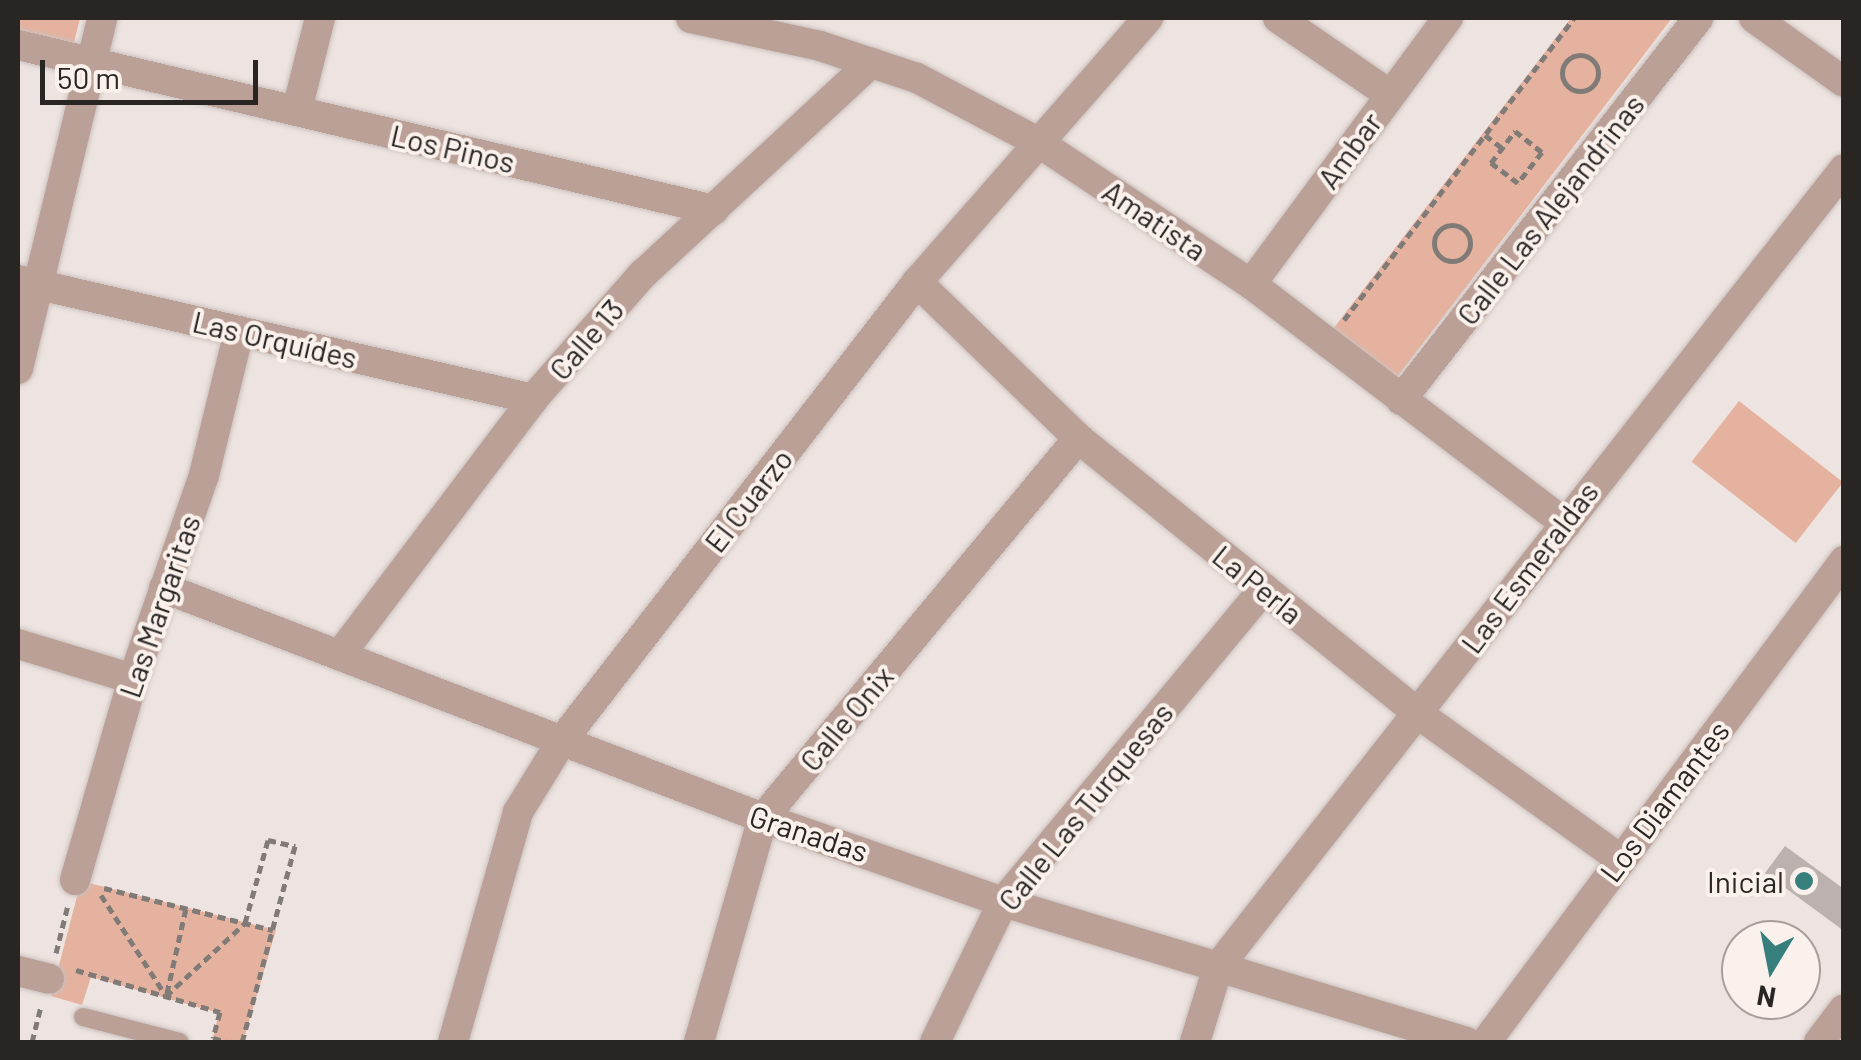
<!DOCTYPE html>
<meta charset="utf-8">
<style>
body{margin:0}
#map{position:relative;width:1861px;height:1060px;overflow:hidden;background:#ede3e0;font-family:Barlow,sans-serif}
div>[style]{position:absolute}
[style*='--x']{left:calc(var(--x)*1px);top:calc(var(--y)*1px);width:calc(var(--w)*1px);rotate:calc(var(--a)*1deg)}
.green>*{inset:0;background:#e5b29f;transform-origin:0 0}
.building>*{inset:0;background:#bbb2af}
.path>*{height:5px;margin-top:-2.5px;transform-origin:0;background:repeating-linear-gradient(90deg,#817b78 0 8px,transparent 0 13px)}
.path>.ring{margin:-2.5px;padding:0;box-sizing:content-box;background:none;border:5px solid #817b78;border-radius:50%}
.roads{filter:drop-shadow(0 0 2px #cac1be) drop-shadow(0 0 2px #cac1be)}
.service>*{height:18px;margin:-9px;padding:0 9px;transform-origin:9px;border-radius:9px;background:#baa096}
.minor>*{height:30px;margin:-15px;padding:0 15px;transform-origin:15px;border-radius:15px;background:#baa096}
.tertiary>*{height:30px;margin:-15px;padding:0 15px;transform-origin:15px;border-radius:15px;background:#baa096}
.dots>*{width:28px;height:28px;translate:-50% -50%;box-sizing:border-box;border:5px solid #faf1ed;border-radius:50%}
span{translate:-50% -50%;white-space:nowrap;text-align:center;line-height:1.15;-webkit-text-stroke:8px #faf1ed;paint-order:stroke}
.street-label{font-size:30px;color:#282523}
.poi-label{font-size:30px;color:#282523}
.right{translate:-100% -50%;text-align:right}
.frame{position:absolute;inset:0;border:20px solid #282523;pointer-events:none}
.north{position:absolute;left:1721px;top:920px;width:100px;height:100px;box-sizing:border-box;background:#faf1ed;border:2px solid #a69f9c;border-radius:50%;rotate:190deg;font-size:28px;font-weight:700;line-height:40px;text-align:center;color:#282523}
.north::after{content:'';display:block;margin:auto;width:35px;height:45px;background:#377f7c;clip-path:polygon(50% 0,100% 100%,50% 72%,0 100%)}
.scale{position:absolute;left:40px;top:60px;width:218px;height:45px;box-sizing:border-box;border:5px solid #282523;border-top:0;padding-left:12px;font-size:30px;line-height:35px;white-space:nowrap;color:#282523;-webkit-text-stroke:8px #faf1ed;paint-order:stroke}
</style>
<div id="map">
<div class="green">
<i style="clip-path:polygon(18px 18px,80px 18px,72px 51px,18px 38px)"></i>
<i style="clip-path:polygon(1571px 18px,1672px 18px,1398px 376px,1386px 375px,1333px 329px)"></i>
<i style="left:1739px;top:401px;width:132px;height:77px;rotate:38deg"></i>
<i style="clip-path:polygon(81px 881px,276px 930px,243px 1042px,212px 1041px,219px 1013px,91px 977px,82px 1005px,51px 996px)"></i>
</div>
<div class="building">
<i style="clip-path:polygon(1785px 846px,1844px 889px,1844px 931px,1765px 873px)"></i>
</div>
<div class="path">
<i class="ring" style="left:1562px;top:55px;width:31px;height:31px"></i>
<i style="--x:1515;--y:131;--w:34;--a:38"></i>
<i style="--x:1542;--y:152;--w:39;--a:128"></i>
<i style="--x:1518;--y:183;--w:34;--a:-143"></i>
<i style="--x:1491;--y:163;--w:40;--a:-53"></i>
<i style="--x:1485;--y:135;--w:21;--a:37"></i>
<i class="ring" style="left:1434px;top:225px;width:31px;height:31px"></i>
<i style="--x:1344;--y:320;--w:380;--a:-52.7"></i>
<i style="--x:104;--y:888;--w:174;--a:14"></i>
<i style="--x:101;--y:895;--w:120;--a:57.2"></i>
<i style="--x:166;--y:996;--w:108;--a:-42.7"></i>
<i style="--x:245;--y:923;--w:86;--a:-74.5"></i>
<i style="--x:268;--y:840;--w:28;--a:13"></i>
<i style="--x:295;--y:846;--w:203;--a:105.1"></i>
<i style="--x:56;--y:953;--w:49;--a:-76"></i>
<i style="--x:76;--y:970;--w:150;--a:16.3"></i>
<i style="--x:220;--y:1012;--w:27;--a:105"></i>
<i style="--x:213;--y:1038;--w:15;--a:16"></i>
<i style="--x:167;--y:993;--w:87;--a:-77.4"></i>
<i style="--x:32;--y:1042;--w:36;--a:-76"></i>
</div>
<div class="roads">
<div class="service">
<i style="--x:83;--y:1017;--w:100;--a:14.5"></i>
</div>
<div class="minor">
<i style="--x:691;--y:18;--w:132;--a:12.2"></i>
<i style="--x:820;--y:46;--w:102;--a:18.3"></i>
<i style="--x:917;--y:78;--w:137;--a:27.9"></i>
<i style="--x:1038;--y:142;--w:256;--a:33.7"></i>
<i style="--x:1251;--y:284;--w:396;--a:37.3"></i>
<i style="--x:1278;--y:18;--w:135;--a:34.4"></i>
<i style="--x:1754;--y:18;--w:110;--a:35.4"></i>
<i style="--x:18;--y:45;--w:715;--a:13.34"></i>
<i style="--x:297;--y:110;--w:95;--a:-76"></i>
<i style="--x:18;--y:280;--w:529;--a:13.01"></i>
<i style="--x:917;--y:282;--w:224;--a:44.1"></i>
<i style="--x:1078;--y:438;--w:437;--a:39"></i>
<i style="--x:1417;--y:713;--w:250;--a:35.7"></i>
<i style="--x:1251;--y:284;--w:331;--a:-53.5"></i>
<i style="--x:1401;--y:400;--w:484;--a:-52.1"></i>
<i style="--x:164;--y:588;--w:642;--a:21.01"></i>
<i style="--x:763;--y:818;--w:254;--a:19.3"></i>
<i style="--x:1003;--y:902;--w:484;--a:16.8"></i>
<i style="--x:18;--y:644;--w:120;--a:16.9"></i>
<i style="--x:342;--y:652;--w:317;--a:-52.9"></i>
<i style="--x:533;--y:399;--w:167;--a:-48.7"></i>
<i style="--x:643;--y:274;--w:311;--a:-42.8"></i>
<i style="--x:75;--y:880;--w:209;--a:-73.9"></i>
<i style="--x:133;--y:679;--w:216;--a:-70.8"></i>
<i style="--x:204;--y:475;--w:148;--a:-76.3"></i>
<i style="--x:18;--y:971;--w:32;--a:14"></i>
<i style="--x:453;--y:1042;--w:239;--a:-74.2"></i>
<i style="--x:518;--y:812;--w:82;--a:-58.4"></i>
<i style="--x:561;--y:742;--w:582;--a:-52.26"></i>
<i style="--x:917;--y:282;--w:351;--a:-48.8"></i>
<i style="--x:699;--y:1042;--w:233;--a:-74.1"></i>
<i style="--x:763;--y:818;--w:494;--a:-50.3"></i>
<i style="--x:935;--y:1042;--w:156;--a:-64.1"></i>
<i style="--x:1003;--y:902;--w:408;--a:-50.2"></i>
<i style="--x:1195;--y:1042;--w:78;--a:-73"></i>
<i style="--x:1218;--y:967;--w:1014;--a:-51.89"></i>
<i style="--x:1486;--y:1042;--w:600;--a:-53.34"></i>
</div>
<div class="tertiary">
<i style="--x:18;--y:369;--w:361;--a:-76.5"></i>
<i style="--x:1819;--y:1042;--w:41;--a:-52.9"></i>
</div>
</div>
<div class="dots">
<i style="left:1804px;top:881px;background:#377f7c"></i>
</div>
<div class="street-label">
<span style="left:453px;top:148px;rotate:13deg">Los Pinos</span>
<span style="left:1349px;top:150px;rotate:-54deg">Ambar</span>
<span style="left:1550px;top:209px;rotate:-52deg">Calle Las Alejandrinas</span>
<span style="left:1155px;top:220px;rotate:34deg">Amatista</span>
<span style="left:275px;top:339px;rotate:13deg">Las Orquídes</span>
<span style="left:586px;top:339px;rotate:-49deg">Calle 13</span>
<span style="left:748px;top:500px;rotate:-52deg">El Cuarzo</span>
<span style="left:1529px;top:567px;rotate:-53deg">Las Esmeraldas</span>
<span style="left:1258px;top:584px;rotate:39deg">La Perla</span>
<span style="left:159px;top:606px;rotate:-71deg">Las Margaritas</span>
<span style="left:846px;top:718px;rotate:-50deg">Calle Onix</span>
<span style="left:1664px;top:801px;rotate:-53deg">Los Diamantes</span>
<span style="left:1085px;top:806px;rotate:-51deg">Calle Las Turquesas</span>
<span style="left:809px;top:833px;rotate:18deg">Granadas</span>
</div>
<div class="poi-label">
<span class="right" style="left:1784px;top:881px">Inicial</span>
</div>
<div class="frame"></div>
<div class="north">N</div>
<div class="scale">50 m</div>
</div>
